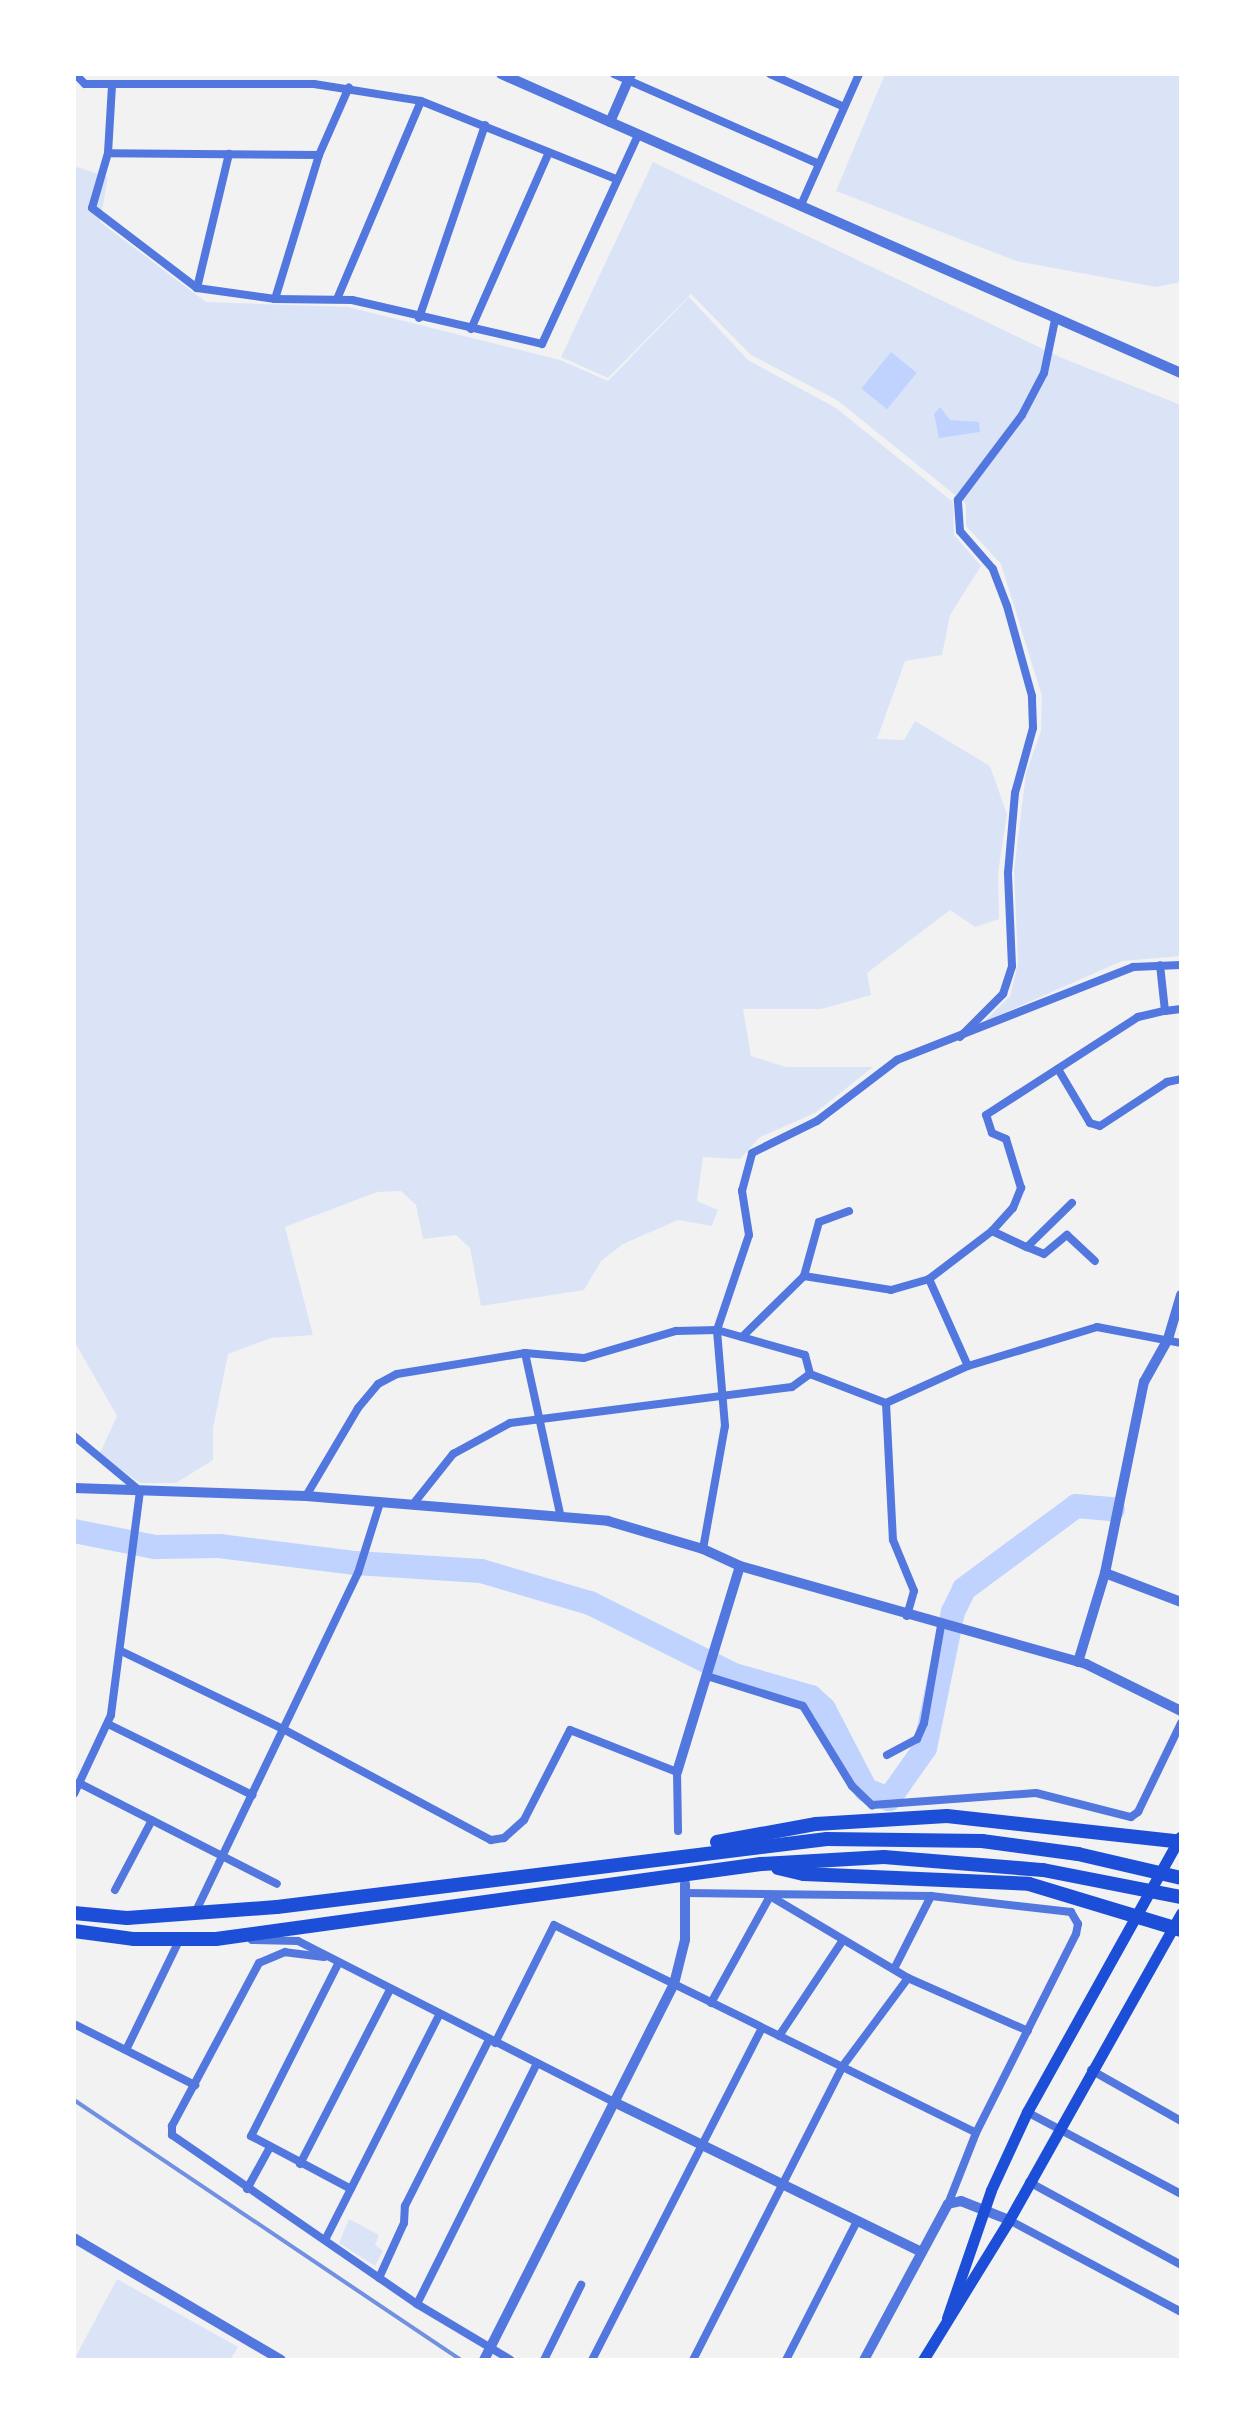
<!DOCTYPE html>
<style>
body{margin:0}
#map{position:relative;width:1255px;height:2434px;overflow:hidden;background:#f2f2f2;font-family:"Asap Condensed",sans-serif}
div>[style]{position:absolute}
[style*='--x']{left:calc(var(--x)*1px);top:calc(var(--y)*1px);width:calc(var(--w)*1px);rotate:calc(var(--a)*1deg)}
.green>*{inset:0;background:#dbe4f7}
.water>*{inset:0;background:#bfd3fe;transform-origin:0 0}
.river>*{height:24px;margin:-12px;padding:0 12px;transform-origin:12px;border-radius:12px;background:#bfd3fe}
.minor>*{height:8px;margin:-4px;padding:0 4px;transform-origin:4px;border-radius:4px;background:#5277de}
.tertiary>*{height:10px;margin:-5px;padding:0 5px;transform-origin:5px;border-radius:5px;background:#5277de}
.secondary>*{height:11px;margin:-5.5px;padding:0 5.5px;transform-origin:5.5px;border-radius:5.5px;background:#1d4ed8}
.trunk>*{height:14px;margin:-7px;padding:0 7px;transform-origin:7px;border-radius:7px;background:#1d4ed8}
.rail>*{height:4px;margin:-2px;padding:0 2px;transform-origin:2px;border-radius:2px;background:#7290e2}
span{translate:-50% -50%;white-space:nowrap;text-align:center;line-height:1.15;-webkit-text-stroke:6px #fff;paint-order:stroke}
.frame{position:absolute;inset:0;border:76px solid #fff;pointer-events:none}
</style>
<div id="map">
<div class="green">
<i style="clip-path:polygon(885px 74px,1181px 74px,1181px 282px,1156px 287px,1016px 261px,836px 191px)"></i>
<i style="clip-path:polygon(653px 162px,1062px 358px,1181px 405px,1181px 956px,1122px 961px,984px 1022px,1010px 996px,1018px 963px,1014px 871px,1026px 773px,1041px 731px,1042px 696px,1001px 564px,966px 526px,966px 504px,837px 400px,751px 355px,691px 294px,608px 378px,561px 357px)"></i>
<i style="clip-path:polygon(74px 166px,108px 177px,100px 222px,206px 302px,348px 307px,560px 360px,608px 381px,689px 297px,748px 360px,836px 408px,953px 502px,954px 535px,981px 566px,950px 615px,942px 655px,905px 661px,877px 739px,904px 740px,915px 721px,990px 766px,1007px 814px,998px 873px,999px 919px,975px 927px,950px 910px,867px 973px,871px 995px,821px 1009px,743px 1009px,751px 1056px,786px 1067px,873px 1067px,815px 1113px,760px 1137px,740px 1159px,703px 1157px,697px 1201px,718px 1210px,712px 1226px,678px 1220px,623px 1244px,601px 1261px,584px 1290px,481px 1306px,470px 1248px,456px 1235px,423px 1239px,416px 1205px,401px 1191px,377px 1192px,285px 1227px,313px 1335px,271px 1338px,228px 1354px,213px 1428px,213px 1460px,176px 1483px,140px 1483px,99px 1455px,117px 1416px,74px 1341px)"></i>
<i style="clip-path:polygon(349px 2219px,379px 2235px,375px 2245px,383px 2251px,375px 2266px,339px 2243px)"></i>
<i style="clip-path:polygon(117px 2279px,238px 2347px,230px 2360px,74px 2360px)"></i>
</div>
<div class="water">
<i style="left:891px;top:352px;width:33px;height:47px;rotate:39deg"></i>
<i style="clip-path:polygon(940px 407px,950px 420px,979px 422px,980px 432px,939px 438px,934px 414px)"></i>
</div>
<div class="river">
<i style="--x:74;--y:1531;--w:83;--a:11.2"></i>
<i style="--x:155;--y:1547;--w:64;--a:-0.9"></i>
<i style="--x:219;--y:1546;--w:138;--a:7.1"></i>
<i style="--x:356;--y:1563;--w:125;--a:3.7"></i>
<i style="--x:481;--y:1571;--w:114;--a:16.4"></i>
<i style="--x:590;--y:1603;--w:161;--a:26.6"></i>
<i style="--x:734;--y:1675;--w:80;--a:15.9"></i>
<i style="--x:811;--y:1697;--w:18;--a:43"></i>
<i style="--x:824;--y:1709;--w:91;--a:62.6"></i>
<i style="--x:866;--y:1790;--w:25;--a:21"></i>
<i style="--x:889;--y:1799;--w:62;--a:-54.8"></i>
<i style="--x:925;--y:1748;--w:139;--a:-78.4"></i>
<i style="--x:953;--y:1612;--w:25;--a:-64"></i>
<i style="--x:964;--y:1589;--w:139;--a:-36.5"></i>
<i style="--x:1076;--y:1506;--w:37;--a:5"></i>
</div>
<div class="minor">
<i style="--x:75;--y:74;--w:14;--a:45"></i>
<i style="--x:85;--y:84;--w:229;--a:0"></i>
<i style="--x:314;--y:84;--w:108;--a:9"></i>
<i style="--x:421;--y:101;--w:210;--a:21.8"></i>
<i style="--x:614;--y:74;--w:222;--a:23.7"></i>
<i style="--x:770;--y:74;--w:81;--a:24"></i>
<i style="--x:108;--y:153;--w:68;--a:-86.6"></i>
<i style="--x:319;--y:155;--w:211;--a:-179.5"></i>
<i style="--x:108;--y:153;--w:57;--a:106.2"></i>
<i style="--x:92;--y:208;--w:132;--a:37.3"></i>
<i style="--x:197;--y:288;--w:79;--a:8"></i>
<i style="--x:275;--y:299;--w:77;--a:0.7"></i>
<i style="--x:352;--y:300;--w:195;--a:13"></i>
<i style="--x:542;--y:344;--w:230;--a:-65.3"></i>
<i style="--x:801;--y:205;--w:143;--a:-66.1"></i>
<i style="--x:197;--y:288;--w:138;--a:-76.6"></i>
<i style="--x:275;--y:299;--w:151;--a:-73"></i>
<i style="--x:319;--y:155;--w:74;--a:-66.2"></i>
<i style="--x:337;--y:299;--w:215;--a:-67"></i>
<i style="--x:419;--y:318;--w:204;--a:-71.1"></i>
<i style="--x:471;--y:329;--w:193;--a:-66.2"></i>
<i style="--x:1165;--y:1011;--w:16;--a:-7"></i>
<i style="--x:960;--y:1037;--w:61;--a:-45"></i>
<i style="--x:1003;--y:994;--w:29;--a:-72"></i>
<i style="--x:1012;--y:966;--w:93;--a:-92.5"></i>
<i style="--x:1008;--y:873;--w:80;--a:-85"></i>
<i style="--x:1015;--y:793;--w:67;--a:-74.5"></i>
<i style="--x:1033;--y:728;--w:32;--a:-92"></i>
<i style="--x:1032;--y:696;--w:93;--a:-105.5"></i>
<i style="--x:1007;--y:606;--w:40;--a:-111"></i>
<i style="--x:993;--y:569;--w:50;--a:-131"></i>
<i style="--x:960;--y:531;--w:31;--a:-94"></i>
<i style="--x:958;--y:500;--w:106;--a:-53"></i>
<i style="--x:1022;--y:415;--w:47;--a:-62.4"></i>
<i style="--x:1044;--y:373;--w:54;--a:-78.3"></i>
<i style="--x:1058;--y:1069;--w:63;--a:59.3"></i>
<i style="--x:1090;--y:1123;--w:10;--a:17"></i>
<i style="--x:1100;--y:1126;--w:80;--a:-33.3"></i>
<i style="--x:1167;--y:1082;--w:14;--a:-12"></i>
<i style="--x:992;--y:1231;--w:38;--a:25"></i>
<i style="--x:1027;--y:1247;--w:63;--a:-44.4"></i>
<i style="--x:1027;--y:1247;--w:18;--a:22"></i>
<i style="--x:1044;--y:1254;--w:30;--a:-40"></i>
<i style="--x:1067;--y:1235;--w:38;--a:43"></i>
<i style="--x:804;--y:1276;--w:88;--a:9.1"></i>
<i style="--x:891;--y:1290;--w:40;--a:-16"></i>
<i style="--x:929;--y:1279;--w:95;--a:65.9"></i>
<i style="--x:929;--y:1279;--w:79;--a:-37.3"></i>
<i style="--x:992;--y:1231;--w:31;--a:-48"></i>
<i style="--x:1013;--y:1208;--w:22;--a:-68"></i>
<i style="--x:1021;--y:1188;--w:51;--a:-107"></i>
<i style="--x:1006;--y:1139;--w:15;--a:-157"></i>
<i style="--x:992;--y:1133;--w:19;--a:-108"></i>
<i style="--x:986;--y:1115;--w:181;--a:-32.8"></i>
<i style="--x:1138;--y:1017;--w:28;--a:-13"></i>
<i style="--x:1165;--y:1011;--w:46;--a:-96.2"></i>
<i style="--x:742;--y:1337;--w:87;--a:-44.5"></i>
<i style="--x:804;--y:1276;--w:56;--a:-74.5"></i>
<i style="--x:819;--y:1222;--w:32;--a:-20"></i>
<i style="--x:525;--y:1353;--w:165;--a:77.7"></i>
<i style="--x:886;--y:1403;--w:137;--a:87.1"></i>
<i style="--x:893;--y:1540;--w:55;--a:67.6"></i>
<i style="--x:914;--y:1591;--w:26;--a:106"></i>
<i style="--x:74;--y:1436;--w:86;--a:39.8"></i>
<i style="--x:140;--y:1491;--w:226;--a:97.4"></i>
<i style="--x:111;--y:1715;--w:87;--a:115.1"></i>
<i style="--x:306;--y:1496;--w:102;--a:-59.4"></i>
<i style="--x:358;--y:1408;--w:31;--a:-50"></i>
<i style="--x:378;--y:1384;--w:21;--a:-28"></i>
<i style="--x:397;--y:1374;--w:130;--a:-9.3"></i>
<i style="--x:525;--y:1353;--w:59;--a:4.8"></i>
<i style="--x:584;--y:1358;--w:96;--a:-16.4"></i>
<i style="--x:676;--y:1331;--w:41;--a:-1.4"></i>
<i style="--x:717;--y:1330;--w:91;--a:15.9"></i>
<i style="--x:805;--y:1355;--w:20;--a:75"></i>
<i style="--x:414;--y:1503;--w:63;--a:-51.5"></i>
<i style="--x:453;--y:1454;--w:65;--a:-28.5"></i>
<i style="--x:510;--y:1423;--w:284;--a:-7.3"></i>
<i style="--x:792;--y:1387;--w:22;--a:-36"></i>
<i style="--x:810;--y:1374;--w:81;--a:20.9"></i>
<i style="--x:886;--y:1403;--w:90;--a:-24.3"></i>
<i style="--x:968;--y:1366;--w:135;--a:-16.8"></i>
<i style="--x:1097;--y:1327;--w:86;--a:10.8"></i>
<i style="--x:703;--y:1549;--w:125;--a:-79.9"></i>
<i style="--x:725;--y:1426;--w:96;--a:-94.8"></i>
<i style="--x:717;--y:1330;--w:100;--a:-71.4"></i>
<i style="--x:749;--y:1235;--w:45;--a:-99"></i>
<i style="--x:742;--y:1191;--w:39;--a:-75"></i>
<i style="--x:752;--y:1153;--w:72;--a:-26.2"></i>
<i style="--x:817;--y:1121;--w:101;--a:-37.3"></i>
<i style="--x:897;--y:1060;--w:254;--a:-21.5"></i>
<i style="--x:1133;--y:967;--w:48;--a:-2.4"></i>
<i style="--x:121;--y:1651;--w:180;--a:25.7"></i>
<i style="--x:283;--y:1729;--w:236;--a:28.1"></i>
<i style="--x:491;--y:1840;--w:13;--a:-9"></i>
<i style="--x:504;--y:1838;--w:27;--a:-42"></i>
<i style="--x:524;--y:1820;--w:101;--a:-62.9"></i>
<i style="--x:570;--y:1730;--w:115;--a:21.4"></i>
<i style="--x:677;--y:1772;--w:59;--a:89"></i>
<i style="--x:710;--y:1677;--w:97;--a:17.3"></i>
<i style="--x:803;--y:1706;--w:94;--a:58.5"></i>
<i style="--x:852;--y:1786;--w:28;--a:44"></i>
<i style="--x:872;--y:1805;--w:164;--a:-4.2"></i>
<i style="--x:1036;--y:1793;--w:98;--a:14.2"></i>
<i style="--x:1131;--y:1817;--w:9;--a:-36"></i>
<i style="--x:1138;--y:1812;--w:99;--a:-64.2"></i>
<i style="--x:108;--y:1724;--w:161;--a:26.2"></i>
<i style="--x:887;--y:1755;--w:34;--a:-28"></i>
<i style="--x:917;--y:1739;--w:17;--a:-66"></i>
<i style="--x:924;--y:1723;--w:98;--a:-80.1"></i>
<i style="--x:79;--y:1783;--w:222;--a:27"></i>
<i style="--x:115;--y:1890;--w:79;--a:-62.1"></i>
<i style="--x:685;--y:1893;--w:246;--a:0.7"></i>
<i style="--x:931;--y:1896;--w:141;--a:6.5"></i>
<i style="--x:1071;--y:1912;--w:14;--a:60"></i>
<i style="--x:1078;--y:1924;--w:10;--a:101"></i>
<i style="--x:1076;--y:1934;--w:223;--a:116.7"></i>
<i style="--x:976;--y:2133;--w:76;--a:111.5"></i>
<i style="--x:195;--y:1913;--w:377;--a:-64.4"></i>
<i style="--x:358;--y:1573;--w:73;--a:-72.6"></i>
<i style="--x:252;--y:1940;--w:46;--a:1.2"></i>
<i style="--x:298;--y:1941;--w:357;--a:27"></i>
<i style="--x:324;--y:1957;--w:39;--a:-173"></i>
<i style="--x:285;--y:1952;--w:28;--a:157"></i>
<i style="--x:259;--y:1963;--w:185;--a:118.1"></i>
<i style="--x:172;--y:2126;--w:9;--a:90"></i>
<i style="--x:172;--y:2135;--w:298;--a:34.6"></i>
<i style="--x:417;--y:2304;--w:109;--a:30.8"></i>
<i style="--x:338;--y:1964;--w:193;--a:116.8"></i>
<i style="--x:251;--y:2136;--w:113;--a:27.9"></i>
<i style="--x:894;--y:1969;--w:82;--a:-63.1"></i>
<i style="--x:711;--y:2003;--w:122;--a:-61.1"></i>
<i style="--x:770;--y:1896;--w:161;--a:30.7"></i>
<i style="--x:908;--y:1978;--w:131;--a:23.8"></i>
<i style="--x:74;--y:2024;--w:136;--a:26.8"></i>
<i style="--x:779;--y:2036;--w:112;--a:-56.3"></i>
<i style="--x:495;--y:2043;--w:132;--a:-63.4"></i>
<i style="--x:554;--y:1925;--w:470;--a:26.2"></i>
<i style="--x:126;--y:2050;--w:123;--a:-64.1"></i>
<i style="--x:1091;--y:2070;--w:103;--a:29.5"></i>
<i style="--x:1027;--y:2112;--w:174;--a:28"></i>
<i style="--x:300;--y:2164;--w:196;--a:-62.7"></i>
<i style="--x:1029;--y:2182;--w:173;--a:28.6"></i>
<i style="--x:247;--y:2189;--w:46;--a:-61.2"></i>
<i style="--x:1009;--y:2220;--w:195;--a:28.1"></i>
<i style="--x:325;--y:2240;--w:252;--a:-63.1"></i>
<i style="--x:379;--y:2278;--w:60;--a:-65.6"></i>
<i style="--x:404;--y:2223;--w:17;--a:-87"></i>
<i style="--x:405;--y:2206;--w:186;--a:-63.2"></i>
<i style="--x:417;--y:2304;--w:269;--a:-63.5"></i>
<i style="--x:544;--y:2360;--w:84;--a:-63.7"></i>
<i style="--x:592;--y:2360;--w:373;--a:-62.9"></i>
<i style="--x:693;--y:2360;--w:329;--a:-63"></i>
<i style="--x:842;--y:2067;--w:111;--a:-53.4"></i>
<i style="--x:786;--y:2360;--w:154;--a:-62.9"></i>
</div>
<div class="tertiary">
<i style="--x:501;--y:74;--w:743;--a:23.74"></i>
<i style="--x:610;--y:122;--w:52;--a:-66.4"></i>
<i style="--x:74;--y:1488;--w:232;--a:2"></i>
<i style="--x:306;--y:1496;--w:303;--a:4.7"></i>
<i style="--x:608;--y:1521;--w:99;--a:16.4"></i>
<i style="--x:703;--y:1549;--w:41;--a:24.7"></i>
<i style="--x:740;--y:1566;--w:360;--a:15.8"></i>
<i style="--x:1086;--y:1664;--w:106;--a:26.3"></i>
<i style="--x:1105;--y:1573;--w:81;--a:20.9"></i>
<i style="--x:1078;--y:1662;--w:93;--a:-73.1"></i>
<i style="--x:1105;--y:1573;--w:195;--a:-78.5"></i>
<i style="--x:1144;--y:1382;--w:49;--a:-60.8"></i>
<i style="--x:1168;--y:1339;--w:46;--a:-73.5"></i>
<i style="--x:677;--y:1772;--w:215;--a:-73"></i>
<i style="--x:616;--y:2103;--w:337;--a:26"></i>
<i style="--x:74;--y:2238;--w:240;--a:30.5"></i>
<i style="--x:484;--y:2360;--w:421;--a:-63.2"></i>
<i style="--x:674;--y:1984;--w:45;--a:-76"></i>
<i style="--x:685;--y:1940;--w:56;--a:-90"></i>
<i style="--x:864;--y:2360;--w:177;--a:-61.7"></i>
<i style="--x:948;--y:2204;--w:13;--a:-13"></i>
<i style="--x:961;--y:2201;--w:52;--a:21.6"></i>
</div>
<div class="secondary">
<i style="--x:947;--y:2318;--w:135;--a:-71"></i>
<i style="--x:991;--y:2190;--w:86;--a:-65.2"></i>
<i style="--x:1027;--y:2112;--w:315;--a:-60.9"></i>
<i style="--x:923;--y:2360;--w:164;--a:-58.4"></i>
<i style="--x:1009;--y:2220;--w:352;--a:-60.7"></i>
</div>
<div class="trunk">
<i style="--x:717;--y:1842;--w:101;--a:-10.3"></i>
<i style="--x:816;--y:1824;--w:131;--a:-3.5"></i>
<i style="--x:947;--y:1816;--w:235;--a:6.3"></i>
<i style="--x:778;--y:1868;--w:27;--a:13"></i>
<i style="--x:804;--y:1874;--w:225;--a:2.5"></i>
<i style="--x:1029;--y:1884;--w:159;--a:16.8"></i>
<i style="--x:74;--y:1913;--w:53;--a:5.4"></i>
<i style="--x:127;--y:1918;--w:150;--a:-4.2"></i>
<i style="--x:277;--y:1907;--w:554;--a:-7.05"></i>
<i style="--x:827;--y:1839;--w:155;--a:0.7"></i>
<i style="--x:982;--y:1841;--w:97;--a:7.7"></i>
<i style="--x:1078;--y:1854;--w:106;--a:13.1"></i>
<i style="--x:74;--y:1931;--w:61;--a:7.6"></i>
<i style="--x:134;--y:1939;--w:82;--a:0"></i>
<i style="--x:216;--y:1939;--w:550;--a:-7.84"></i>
<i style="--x:761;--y:1864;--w:123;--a:-3.3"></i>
<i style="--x:884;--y:1857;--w:160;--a:4.7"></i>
<i style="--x:1043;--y:1870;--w:141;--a:11.1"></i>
</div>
<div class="rail">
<i style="--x:74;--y:2100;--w:466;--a:33.9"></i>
</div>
<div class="frame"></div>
</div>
